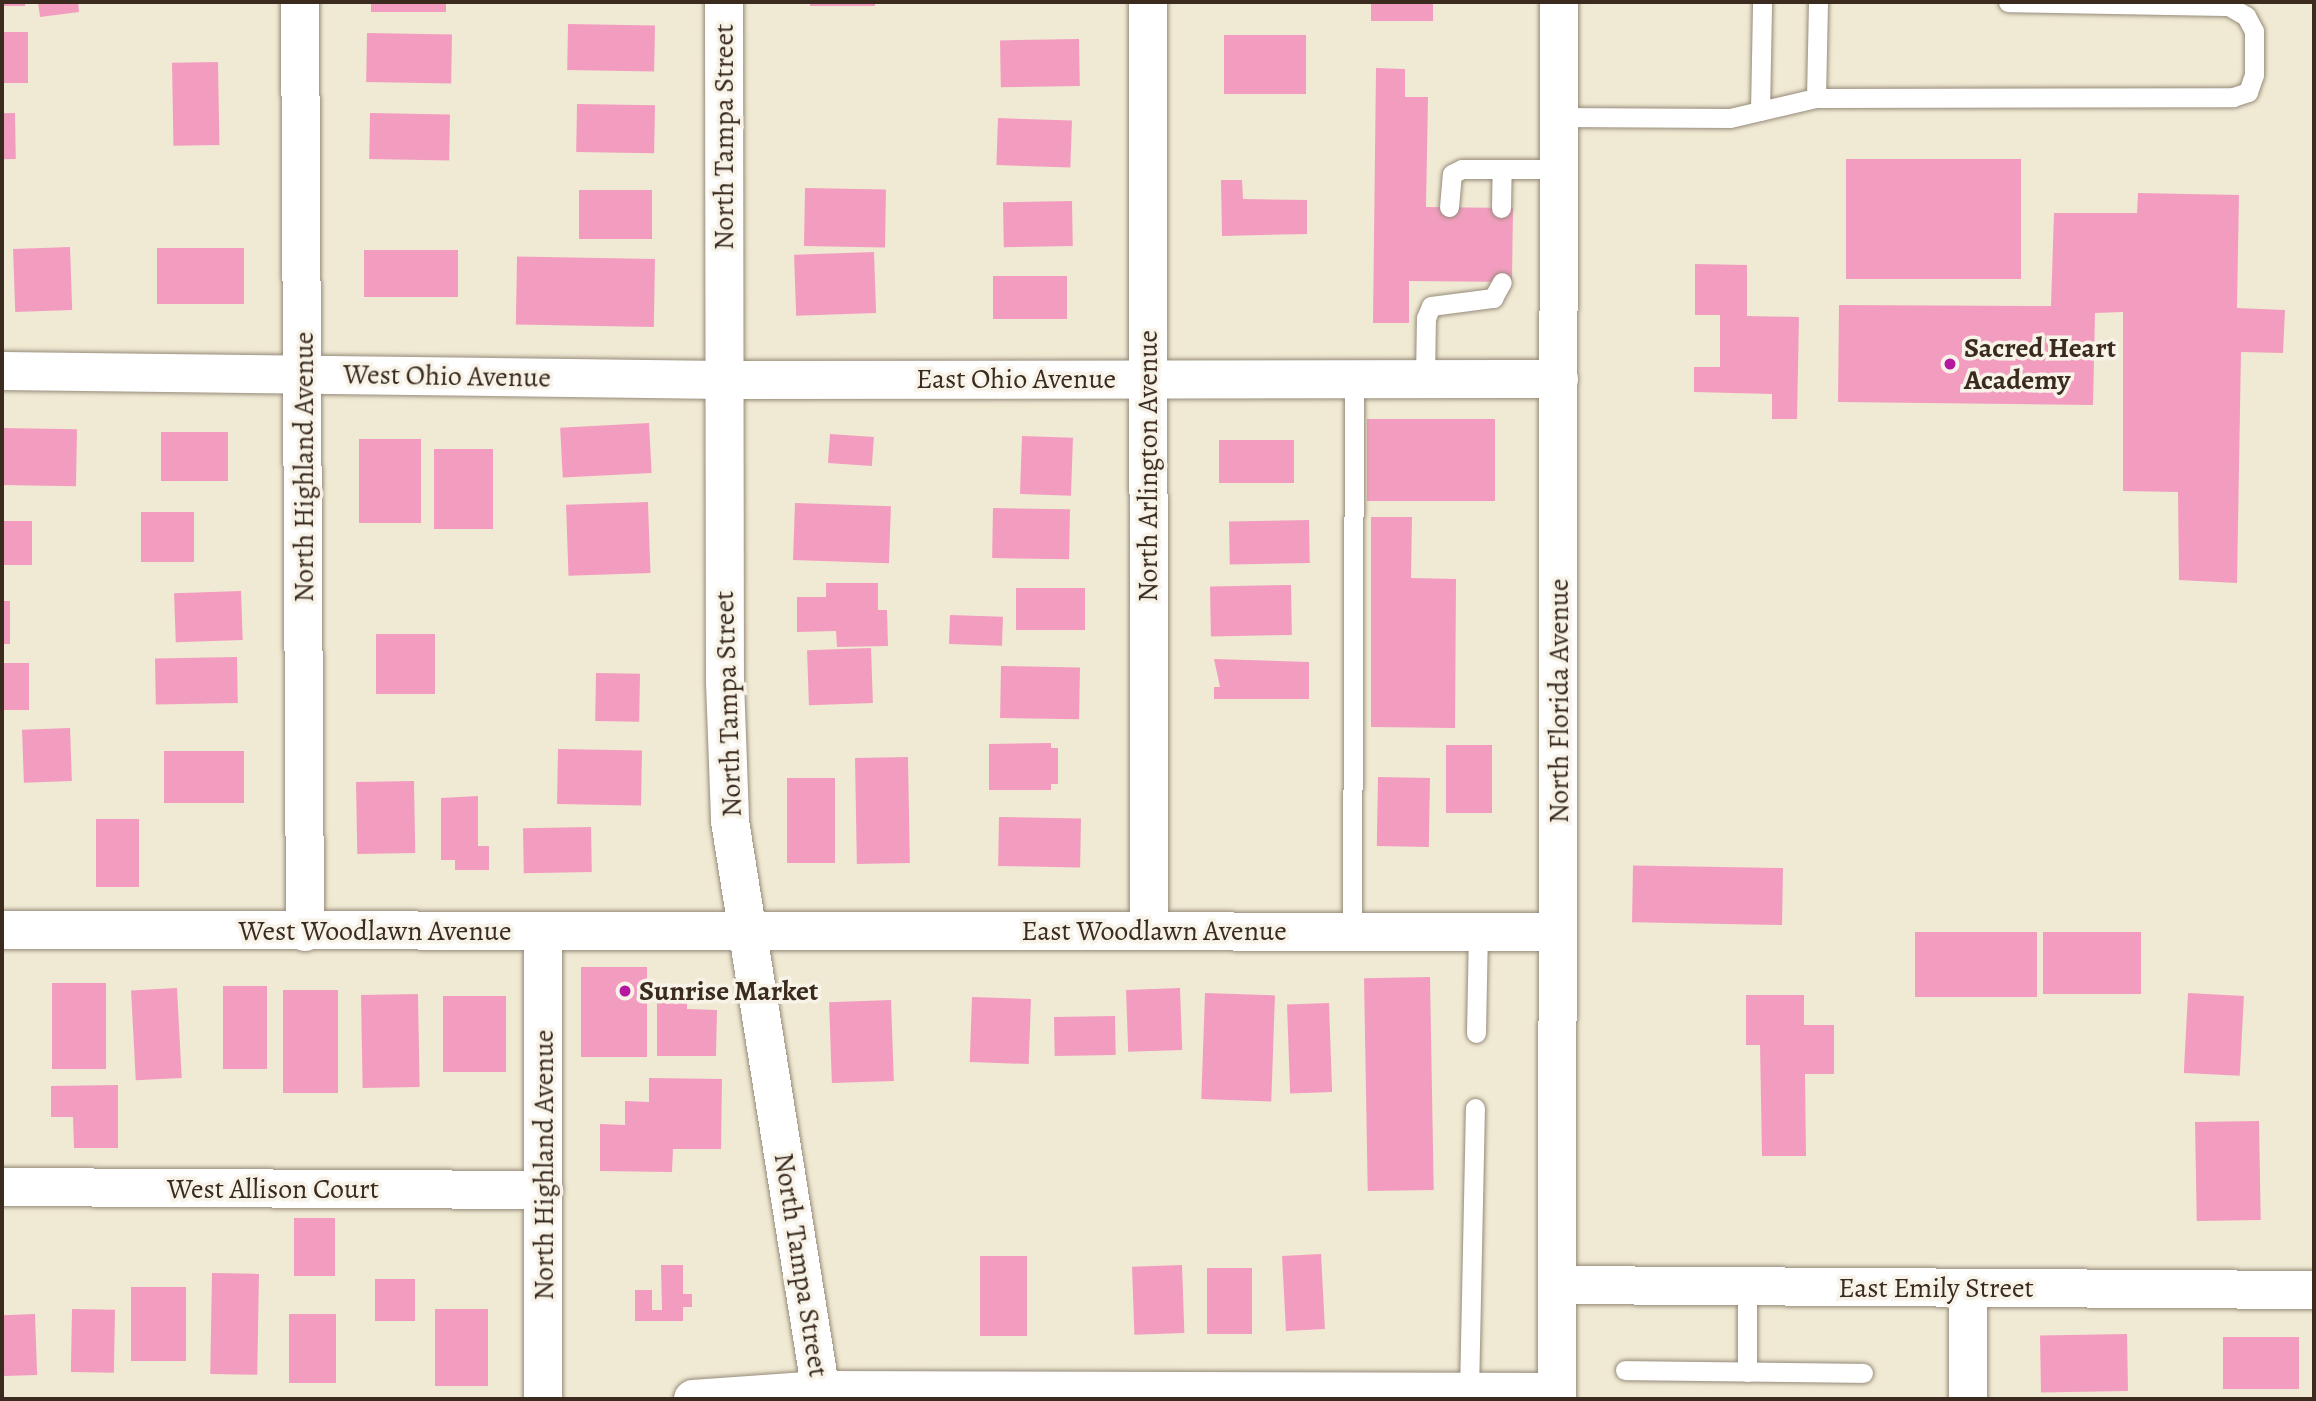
<!DOCTYPE html>
<style>
body{margin:0}
#map{position:relative;width:2316px;height:1401px;overflow:hidden;background:#f0ead4;font-family:Alegreya,serif}
div>[style]{position:absolute}
[style*='--x']{left:calc(var(--x)*1px);top:calc(var(--y)*1px);width:calc(var(--w)*1px);rotate:calc(var(--a)*1deg)}
.building>*{inset:0;background:#f29dbf;transform-origin:0 0}
.roads{filter:drop-shadow(0 0 2px #968a79) drop-shadow(0 0 2px #968a79)}
.lane>*{height:19px;margin:-9.5px;padding:0 9.5px;transform-origin:9.5px;border-radius:9.5px;background:#fff}
.street>*{height:38px;margin:-19px;padding:0 19px;transform-origin:19px;border-radius:19px;background:#fff}
.primary>*{height:38px;margin:-19px;padding:0 19px;transform-origin:19px;border-radius:19px;background:#fff}
.dots>*{width:19px;height:19px;translate:-50% -50%;box-sizing:border-box;border:4px solid #f7f3e8;border-radius:50%}
span{translate:-50% -50%;white-space:nowrap;text-align:center;line-height:1.15;-webkit-text-stroke:7px #f7f3e8;paint-order:stroke}
.street-label{font-size:28px;color:#3b2a1e}
.poi-label{font-size:28px;color:#3b2a1e;font-weight:700}
.left{translate:0 -50%;text-align:left}
.frame{position:absolute;inset:0;border:4px solid #3b2a1e;pointer-events:none}
</style>
<div id="map">
<div class="building">
<i style="left:2px;top:2px;width:23px;height:4px"></i>
<i style="clip-path:polygon(38px 2px,78px 2px,79px 12px,40px 17px)"></i>
<i style="left:371px;top:2px;width:75px;height:10px"></i>
<i style="left:810px;top:2px;width:65px;height:4px"></i>
<i style="left:1371px;top:2px;width:62px;height:19px"></i>
<i style="left:568px;top:24px;width:87px;height:46px;rotate:1deg"></i>
<i style="left:2px;top:32px;width:26px;height:51px"></i>
<i style="left:367px;top:33px;width:85px;height:49px;rotate:1deg"></i>
<i style="left:1306px;top:35px;width:59px;height:82px;rotate:90deg"></i>
<i style="left:1079px;top:39px;width:47px;height:79px;rotate:89deg"></i>
<i style="left:218px;top:62px;width:83px;height:46px;rotate:89deg"></i>
<i style="clip-path:polygon(1376px 68px,1405px 69px,1405px 97px,1428px 97px,1426px 207px,1513px 208px,1512px 282px,1409px 281px,1409px 323px,1373px 323px)"></i>
<i style="left:577px;top:104px;width:78px;height:48px;rotate:1deg"></i>
<i style="left:15px;top:113px;width:46px;height:13px;rotate:89deg"></i>
<i style="left:370px;top:113px;width:80px;height:46px;rotate:1deg"></i>
<i style="left:998px;top:118px;width:74px;height:47px;rotate:2deg"></i>
<i style="left:1846px;top:159px;width:175px;height:120px"></i>
<i style="clip-path:polygon(1221px 180px,1242px 180px,1243px 199px,1307px 200px,1307px 234px,1222px 236px)"></i>
<i style="left:805px;top:188px;width:81px;height:58px;rotate:1deg"></i>
<i style="left:579px;top:190px;width:73px;height:49px"></i>
<i style="clip-path:polygon(2138px 193px,2239px 195px,2237px 308px,2285px 310px,2283px 353px,2241px 352px,2237px 583px,2179px 580px,2178px 492px,2123px 491px,2123px 312px,2095px 313px,2093px 405px,1838px 402px,1839px 305px,2051px 306px,2054px 213px,2137px 213px)"></i>
<i style="left:1072px;top:201px;width:45px;height:69px;rotate:89deg"></i>
<i style="left:70px;top:247px;width:63px;height:57px;rotate:88deg"></i>
<i style="left:157px;top:248px;width:87px;height:56px"></i>
<i style="left:458px;top:250px;width:47px;height:94px;rotate:90deg"></i>
<i style="left:874px;top:252px;width:61px;height:80px;rotate:88deg"></i>
<i style="left:655px;top:259px;width:68px;height:138px;rotate:91deg"></i>
<i style="clip-path:polygon(1695px 264px,1747px 265px,1747px 316px,1799px 317px,1797px 419px,1772px 419px,1772px 394px,1694px 392px,1694px 367px,1720px 367px,1720px 315px,1695px 315px)"></i>
<i style="left:993px;top:276px;width:74px;height:43px"></i>
<i style="left:1367px;top:419px;width:128px;height:82px"></i>
<i style="left:649px;top:423px;width:50px;height:89px;rotate:87deg"></i>
<i style="left:2px;top:428px;width:75px;height:57px;rotate:1deg"></i>
<i style="left:228px;top:432px;width:49px;height:67px;rotate:90deg"></i>
<i style="left:830px;top:434px;width:44px;height:29px;rotate:4deg"></i>
<i style="left:1022px;top:436px;width:51px;height:58px;rotate:2deg"></i>
<i style="left:359px;top:439px;width:62px;height:84px"></i>
<i style="left:1219px;top:440px;width:75px;height:43px"></i>
<i style="left:434px;top:449px;width:59px;height:80px"></i>
<i style="left:648px;top:502px;width:71px;height:82px;rotate:88deg"></i>
<i style="left:795px;top:503px;width:96px;height:57px;rotate:2deg"></i>
<i style="left:993px;top:508px;width:77px;height:50px;rotate:1deg"></i>
<i style="left:141px;top:512px;width:53px;height:50px"></i>
<i style="clip-path:polygon(1371px 517px,1412px 517px,1411px 578px,1456px 579px,1455px 728px,1371px 727px)"></i>
<i style="left:1309px;top:520px;width:43px;height:80px;rotate:89deg"></i>
<i style="left:2px;top:521px;width:30px;height:44px"></i>
<i style="clip-path:polygon(826px 583px,878px 583px,878px 610px,887px 610px,888px 646px,837px 647px,836px 631px,797px 632px,797px 597px,826px 597px)"></i>
<i style="left:1291px;top:585px;width:50px;height:81px;rotate:89deg"></i>
<i style="left:1016px;top:588px;width:69px;height:42px"></i>
<i style="left:241px;top:591px;width:49px;height:67px;rotate:88deg"></i>
<i style="left:2px;top:601px;width:8px;height:43px"></i>
<i style="left:950px;top:615px;width:53px;height:29px;rotate:2deg"></i>
<i style="left:376px;top:634px;width:59px;height:60px"></i>
<i style="left:871px;top:648px;width:55px;height:64px;rotate:88deg"></i>
<i style="left:237px;top:657px;width:46px;height:82px;rotate:89deg"></i>
<i style="clip-path:polygon(1214px 659px,1309px 662px,1309px 699px,1214px 699px,1214px 687px,1220px 687px)"></i>
<i style="left:2px;top:663px;width:27px;height:47px"></i>
<i style="left:1001px;top:666px;width:79px;height:52px;rotate:1deg"></i>
<i style="left:596px;top:673px;width:44px;height:48px;rotate:1deg"></i>
<i style="left:70px;top:728px;width:53px;height:48px;rotate:88deg"></i>
<i style="clip-path:polygon(1051px 743px,1051px 748px,1058px 748px,1058px 784px,1051px 784px,1051px 790px,989px 790px,989px 744px)"></i>
<i style="left:1446px;top:745px;width:46px;height:68px"></i>
<i style="left:558px;top:749px;width:84px;height:55px;rotate:1deg"></i>
<i style="left:164px;top:751px;width:80px;height:52px"></i>
<i style="left:908px;top:757px;width:106px;height:53px;rotate:89deg"></i>
<i style="left:1378px;top:777px;width:52px;height:69px;rotate:1deg"></i>
<i style="left:787px;top:778px;width:48px;height:85px"></i>
<i style="left:414px;top:781px;width:72px;height:58px;rotate:89deg"></i>
<i style="clip-path:polygon(478px 796px,478px 846px,489px 846px,489px 870px,455px 870px,455px 860px,441px 860px,441px 798px)"></i>
<i style="left:999px;top:817px;width:82px;height:49px;rotate:1deg"></i>
<i style="left:96px;top:819px;width:43px;height:68px"></i>
<i style="left:591px;top:827px;width:45px;height:68px;rotate:89deg"></i>
<i style="left:1783px;top:868px;width:57px;height:150px;rotate:91deg"></i>
<i style="left:1915px;top:932px;width:122px;height:65px"></i>
<i style="left:2043px;top:932px;width:98px;height:62px"></i>
<i style="left:581px;top:967px;width:66px;height:90px"></i>
<i style="left:1430px;top:977px;width:213px;height:66px;rotate:89deg"></i>
<i style="left:52px;top:983px;width:54px;height:86px"></i>
<i style="left:223px;top:986px;width:44px;height:83px"></i>
<i style="clip-path:polygon(657px 986px,687px 986px,687px 1009px,717px 1010px,716px 1056px,657px 1056px)"></i>
<i style="left:177px;top:988px;width:90px;height:46px;rotate:87deg"></i>
<i style="left:1180px;top:988px;width:62px;height:54px;rotate:88deg"></i>
<i style="left:283px;top:990px;width:55px;height:103px"></i>
<i style="left:1205px;top:993px;width:70px;height:106px;rotate:2deg"></i>
<i style="left:2188px;top:993px;width:56px;height:80px;rotate:3deg"></i>
<i style="left:418px;top:994px;width:93px;height:57px;rotate:89deg"></i>
<i style="clip-path:polygon(1746px 995px,1804px 995px,1804px 1025px,1834px 1025px,1834px 1074px,1805px 1074px,1806px 1156px,1762px 1156px,1760px 1045px,1746px 1045px)"></i>
<i style="left:506px;top:996px;width:76px;height:63px;rotate:90deg"></i>
<i style="left:972px;top:997px;width:59px;height:65px;rotate:2deg"></i>
<i style="left:891px;top:1000px;width:81px;height:62px;rotate:88deg"></i>
<i style="left:1329px;top:1003px;width:89px;height:42px;rotate:88deg"></i>
<i style="left:1115px;top:1016px;width:39px;height:61px;rotate:89deg"></i>
<i style="clip-path:polygon(649px 1078px,722px 1079px,721px 1149px,673px 1149px,672px 1172px,600px 1171px,600px 1124px,625px 1125px,625px 1101px,649px 1102px)"></i>
<i style="clip-path:polygon(118px 1085px,118px 1148px,74px 1148px,73px 1117px,51px 1117px,51px 1086px)"></i>
<i style="left:2259px;top:1121px;width:99px;height:64px;rotate:89deg"></i>
<i style="left:294px;top:1218px;width:41px;height:58px"></i>
<i style="left:1321px;top:1254px;width:75px;height:39px;rotate:87deg"></i>
<i style="left:980px;top:1256px;width:47px;height:80px"></i>
<i style="clip-path:polygon(661px 1265px,683px 1265px,683px 1294px,692px 1294px,692px 1307px,683px 1307px,683px 1321px,635px 1321px,635px 1290px,652px 1290px,652px 1310px,662px 1310px)"></i>
<i style="left:1182px;top:1265px;width:68px;height:50px;rotate:88deg"></i>
<i style="left:1207px;top:1268px;width:45px;height:66px"></i>
<i style="left:212px;top:1273px;width:47px;height:101px;rotate:1deg"></i>
<i style="left:375px;top:1279px;width:40px;height:42px"></i>
<i style="left:186px;top:1287px;width:74px;height:55px;rotate:90deg"></i>
<i style="left:72px;top:1309px;width:43px;height:63px;rotate:1deg"></i>
<i style="left:435px;top:1309px;width:53px;height:77px"></i>
<i style="left:35px;top:1314px;width:61px;height:33px;rotate:88deg"></i>
<i style="left:289px;top:1314px;width:47px;height:69px"></i>
<i style="left:2127px;top:1334px;width:57px;height:87px;rotate:89deg"></i>
<i style="left:2223px;top:1337px;width:76px;height:52px"></i>
</div>
<div class="roads">
<div class="lane">
<i style="--x:1816;--y:98;--w:96;--a:-88.8"></i>
<i style="--x:1760;--y:111;--w:109;--a:-88.9"></i>
<i style="--x:1559;--y:117;--w:171;--a:0.3"></i>
<i style="--x:1730;--y:118;--w:88;--a:-13.1"></i>
<i style="--x:1816;--y:98;--w:417;--a:-0.1"></i>
<i style="--x:2233;--y:97;--w:16;--a:-18"></i>
<i style="--x:2248;--y:92;--w:18;--a:-71"></i>
<i style="--x:2254;--y:75;--w:44;--a:-90"></i>
<i style="--x:2254;--y:31;--w:17;--a:-118"></i>
<i style="--x:2246;--y:16;--w:20;--a:-150"></i>
<i style="--x:2229;--y:6;--w:221;--a:-179"></i>
<i style="--x:1449;--y:207;--w:33;--a:-85"></i>
<i style="--x:1452;--y:174;--w:11;--a:-27"></i>
<i style="--x:1462;--y:169;--w:40;--a:0"></i>
<i style="--x:1501;--y:208;--w:39;--a:-89"></i>
<i style="--x:1502;--y:169;--w:57;--a:0"></i>
<i style="--x:1425;--y:379;--w:61;--a:-89.1"></i>
<i style="--x:1426;--y:318;--w:13;--a:-67"></i>
<i style="--x:1431;--y:306;--w:63;--a:-7.4"></i>
<i style="--x:1493;--y:298;--w:18;--a:-61"></i>
<i style="--x:1352;--y:932;--w:553;--a:-89.79"></i>
<i style="--x:1476;--y:1033;--w:101;--a:-88.9"></i>
<i style="--x:1747;--y:1286;--w:86;--a:90"></i>
<i style="--x:1625;--y:1370;--w:238;--a:0.7"></i>
<i style="--x:1469;--y:1392;--w:284;--a:-88.8"></i>
</div>
<div class="street">
<i style="--x:300;--y:2;--w:930;--a:89.69"></i>
<i style="--x:1148;--y:2;--w:929;--a:89.94"></i>
<i style="--x:2;--y:371;--w:722;--a:0.71"></i>
<i style="--x:724;--y:380;--w:835;--a:-0.07"></i>
<i style="--x:2;--y:930;--w:1556;--a:0.07"></i>
<i style="--x:543;--y:931;--w:468;--a:90"></i>
<i style="--x:2;--y:1187;--w:542;--a:0.32"></i>
<i style="--x:1557;--y:1285;--w:757;--a:0.38"></i>
<i style="--x:1968;--y:1288;--w:111;--a:90"></i>
<i style="--x:693;--y:1399;--w:128;--a:-4"></i>
<i style="--x:821;--y:1390;--w:736;--a:0.16"></i>
</div>
<div class="primary">
<i style="--x:724;--y:2;--w:680;--a:89.92"></i>
<i style="--x:725;--y:682;--w:139;--a:87.9"></i>
<i style="--x:730;--y:821;--w:585;--a:80.96"></i>
<i style="--x:1557;--y:1399;--w:1397;--a:-89.92"></i>
</div>
</div>
<div class="dots">
<i style="left:1950px;top:364px;background:#b5179e"></i>
<i style="left:625px;top:991px;background:#b5179e"></i>
</div>
<div class="street-label">
<span style="left:724px;top:137px;rotate:-90deg">North Tampa Street</span>
<span style="left:447px;top:376px;rotate:1deg">West Ohio Avenue</span>
<span style="left:1016px;top:379px">East Ohio Avenue</span>
<span style="left:1148px;top:466px;rotate:-90deg">North Arlington Avenue</span>
<span style="left:304px;top:467px;rotate:-90deg">North Highland Avenue</span>
<span style="left:1559px;top:701px;rotate:-90deg">North Florida Avenue</span>
<span style="left:728px;top:704px;rotate:-92deg">North Tampa Street</span>
<span style="left:375px;top:931px">West Woodlawn Avenue</span>
<span style="left:1154px;top:931px">East Woodlawn Avenue</span>
<span style="left:544px;top:1165px;rotate:-90deg">North Highland Avenue</span>
<span style="left:273px;top:1189px">West Allison Court</span>
<span style="left:801px;top:1265px;rotate:81deg">North Tampa Street</span>
<span style="left:1936px;top:1288px">East Emily Street</span>
</div>
<div class="poi-label">
<span class="left" style="left:1964px;top:364px">Sacred Heart<br>Academy</span>
<span class="left" style="left:639px;top:991px">Sunrise Market</span>
</div>
<div class="frame"></div>
</div>
